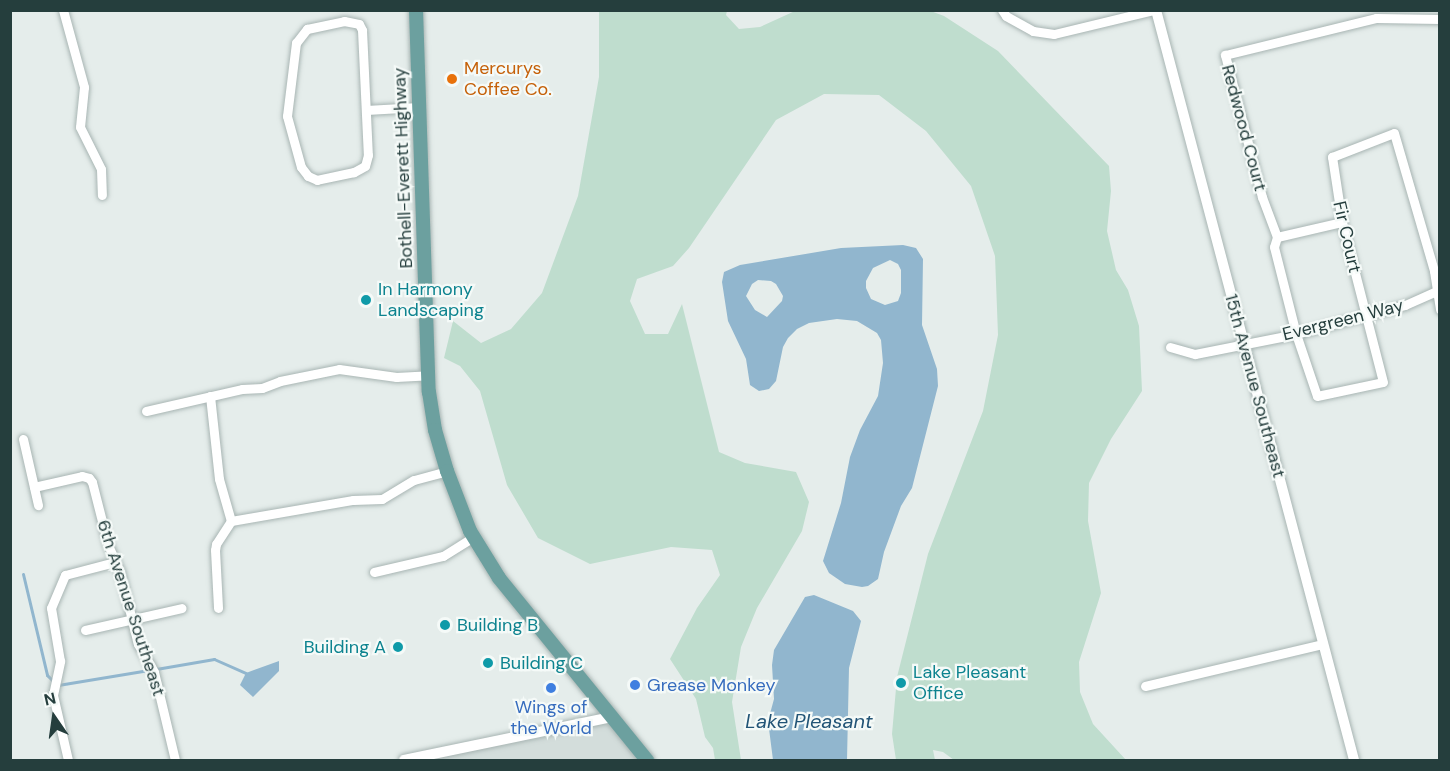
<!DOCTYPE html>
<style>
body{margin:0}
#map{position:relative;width:1450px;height:771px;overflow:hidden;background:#e5edeb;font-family:"DM Sans",sans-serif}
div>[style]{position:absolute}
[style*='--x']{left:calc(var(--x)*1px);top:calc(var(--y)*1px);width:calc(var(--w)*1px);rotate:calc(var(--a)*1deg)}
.built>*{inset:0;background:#d3dddb}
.green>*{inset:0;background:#bfddce}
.water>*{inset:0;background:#91b6ce}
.stream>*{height:3px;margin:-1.5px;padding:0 1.5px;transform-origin:1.5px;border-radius:1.5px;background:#91b6ce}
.roads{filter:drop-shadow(0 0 2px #a8b5b3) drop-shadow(0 0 2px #a8b5b3)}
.minor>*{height:9px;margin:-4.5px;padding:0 4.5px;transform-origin:4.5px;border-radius:4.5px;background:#fff}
.tertiary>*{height:10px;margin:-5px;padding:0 5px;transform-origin:5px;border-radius:5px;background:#fff}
.primary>*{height:14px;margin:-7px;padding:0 7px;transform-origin:7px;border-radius:7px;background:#6ca09f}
.dots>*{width:16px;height:16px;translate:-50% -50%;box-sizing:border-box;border:3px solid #f5faf8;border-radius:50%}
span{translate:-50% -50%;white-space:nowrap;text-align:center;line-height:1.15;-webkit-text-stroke:4.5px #f5faf8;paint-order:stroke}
.food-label{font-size:18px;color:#c56008}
.left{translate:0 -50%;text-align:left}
.street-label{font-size:18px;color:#253e3d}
.culture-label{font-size:18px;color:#0d838f}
.right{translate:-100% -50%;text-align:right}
.shop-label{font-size:18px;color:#366cbe}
.water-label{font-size:20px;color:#225476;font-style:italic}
.frame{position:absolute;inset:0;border:12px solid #253e3d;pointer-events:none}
.north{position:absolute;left:24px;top:687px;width:60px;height:60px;-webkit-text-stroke:4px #f5faf8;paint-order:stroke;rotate:347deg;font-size:16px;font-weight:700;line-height:24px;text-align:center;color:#253e3d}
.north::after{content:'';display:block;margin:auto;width:21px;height:27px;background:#253e3d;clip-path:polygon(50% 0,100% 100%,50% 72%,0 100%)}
</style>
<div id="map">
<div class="built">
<i style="clip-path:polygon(612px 717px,647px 760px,425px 760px)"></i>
</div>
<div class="green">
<i style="clip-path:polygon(928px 10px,944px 16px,998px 51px,1109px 166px,1111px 191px,1107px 231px,1116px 270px,1128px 290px,1139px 326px,1142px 391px,1111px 439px,1089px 483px,1088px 521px,1101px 593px,1079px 662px,1080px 692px,1093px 724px,1126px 760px,954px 760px,943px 752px,933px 750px,935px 760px,896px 760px,892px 734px,897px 677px,928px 554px,983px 411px,998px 335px,995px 256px,971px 186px,926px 131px,879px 95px,824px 94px,776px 120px,689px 248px,673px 266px,637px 279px,630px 301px,645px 334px,668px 334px,682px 304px,719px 452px,745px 463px,796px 472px,809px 502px,802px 531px,757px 608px,741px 647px,732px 702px,741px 760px,715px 760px,713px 748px,705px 737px,696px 699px,670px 659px,697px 608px,720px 575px,712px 550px,671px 547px,590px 564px,538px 538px,507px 485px,480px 391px,460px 366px,444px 358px,453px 321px,481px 343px,511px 329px,542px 293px,578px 196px,599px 77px,599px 11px,727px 11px,726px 15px,739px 29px,760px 27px,795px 11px)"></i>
</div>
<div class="water">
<i style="clip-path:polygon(evenodd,903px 245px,916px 248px,923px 259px,922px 325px,937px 369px,938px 386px,912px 488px,901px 506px,884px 552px,878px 579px,868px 586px,862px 587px,845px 584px,829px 573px,823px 561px,841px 503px,850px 457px,860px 430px,878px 396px,883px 363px,881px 340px,877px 333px,857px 321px,837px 319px,809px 323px,797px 329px,788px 338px,783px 347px,776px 381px,769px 389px,759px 391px,750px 385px,746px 359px,728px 321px,722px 282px,724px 272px,740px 265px,841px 248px,903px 245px,890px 260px,898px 264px,901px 270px,901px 293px,898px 301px,885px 305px,871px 299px,866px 288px,866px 281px,873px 268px,890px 260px,903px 245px,758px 280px,771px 281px,776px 284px,783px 296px,782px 301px,767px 317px,755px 310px,746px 296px,752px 284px,758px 280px)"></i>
<i style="clip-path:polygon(814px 595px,853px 611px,861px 621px,849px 668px,847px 760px,773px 760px,768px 721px,774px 699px,772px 665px,774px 650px,805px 597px)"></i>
<i style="clip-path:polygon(279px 661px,279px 671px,253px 697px,240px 685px,246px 673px)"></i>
</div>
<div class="stream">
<i style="--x:23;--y:574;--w:104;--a:76.6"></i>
<i style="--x:47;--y:675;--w:8;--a:45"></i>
<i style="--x:156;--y:669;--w:59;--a:-9.8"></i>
<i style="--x:214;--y:659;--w:35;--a:24"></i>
<i style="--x:58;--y:685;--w:92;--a:-9.4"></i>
</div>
<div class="roads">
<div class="minor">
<i style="--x:63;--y:10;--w:80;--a:74.7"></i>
<i style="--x:84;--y:87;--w:40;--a:95.7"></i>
<i style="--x:80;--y:127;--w:47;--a:63.4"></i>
<i style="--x:101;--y:169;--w:26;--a:88"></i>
<i style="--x:1002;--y:10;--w:7;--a:56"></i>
<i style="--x:1006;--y:16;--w:31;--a:29"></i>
<i style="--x:1033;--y:31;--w:21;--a:8"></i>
<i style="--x:1054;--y:34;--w:102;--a:-13.6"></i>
<i style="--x:344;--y:21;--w:15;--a:11"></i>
<i style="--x:359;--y:24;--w:7;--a:63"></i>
<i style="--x:362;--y:30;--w:125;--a:87.3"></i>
<i style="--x:368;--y:155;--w:11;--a:105"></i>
<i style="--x:365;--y:166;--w:13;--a:151"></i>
<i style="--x:354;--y:172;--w:38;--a:168"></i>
<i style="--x:317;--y:180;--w:10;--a:-156"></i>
<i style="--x:308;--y:176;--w:11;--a:-128"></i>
<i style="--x:301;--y:167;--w:53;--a:-105.4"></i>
<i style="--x:287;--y:116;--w:74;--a:-83"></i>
<i style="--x:296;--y:43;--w:18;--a:-52"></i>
<i style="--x:307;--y:29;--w:38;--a:-12"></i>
<i style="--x:366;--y:110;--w:53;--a:-3.2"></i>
<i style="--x:1277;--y:237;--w:10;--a:107"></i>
<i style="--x:1274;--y:247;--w:90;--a:75.8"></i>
<i style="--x:1296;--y:334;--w:65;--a:71.3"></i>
<i style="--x:1317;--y:396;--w:67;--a:-12"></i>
<i style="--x:1383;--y:382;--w:165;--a:-104.4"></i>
<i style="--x:1342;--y:222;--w:66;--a:-98.7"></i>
<i style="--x:1332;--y:157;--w:66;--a:-21.2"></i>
<i style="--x:1394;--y:133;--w:144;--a:73.8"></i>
<i style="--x:1434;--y:271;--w:39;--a:81"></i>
<i style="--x:1277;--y:237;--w:43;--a:-110.6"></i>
<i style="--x:1262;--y:197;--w:147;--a:-104.6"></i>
<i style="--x:1225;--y:55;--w:155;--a:-13.8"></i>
<i style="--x:1376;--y:18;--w:64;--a:0.9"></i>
<i style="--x:1277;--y:237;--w:67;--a:-13"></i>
<i style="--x:1170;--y:347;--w:26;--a:16"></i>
<i style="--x:1195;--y:354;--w:103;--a:-11.2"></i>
<i style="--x:1296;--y:334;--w:113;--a:-14.9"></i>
<i style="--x:1405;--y:305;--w:36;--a:-24"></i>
<i style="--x:210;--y:396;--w:83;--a:83.8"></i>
<i style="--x:219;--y:479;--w:44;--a:74.1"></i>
<i style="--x:231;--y:521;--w:27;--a:123"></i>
<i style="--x:216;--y:544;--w:6;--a:99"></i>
<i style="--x:215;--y:550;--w:58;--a:87"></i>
<i style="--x:146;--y:411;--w:98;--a:-12.9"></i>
<i style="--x:242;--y:389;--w:20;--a:-3"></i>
<i style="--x:262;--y:388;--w:19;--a:-21"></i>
<i style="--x:280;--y:381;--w:60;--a:-11.5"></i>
<i style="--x:339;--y:369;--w:58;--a:8"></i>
<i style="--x:396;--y:377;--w:33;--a:-3"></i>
<i style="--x:23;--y:439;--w:68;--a:77.2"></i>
<i style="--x:34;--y:487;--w:49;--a:-12.9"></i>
<i style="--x:82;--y:476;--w:7;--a:16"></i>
<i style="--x:89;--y:478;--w:5;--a:53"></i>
<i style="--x:92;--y:482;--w:65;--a:75.7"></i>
<i style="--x:108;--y:545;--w:30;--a:66"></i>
<i style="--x:120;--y:572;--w:74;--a:76"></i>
<i style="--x:138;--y:644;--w:32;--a:60"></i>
<i style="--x:154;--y:672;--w:90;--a:76.6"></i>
<i style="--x:231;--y:521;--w:124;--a:-9.8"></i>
<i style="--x:353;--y:500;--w:29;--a:-2"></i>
<i style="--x:382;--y:499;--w:37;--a:-31"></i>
<i style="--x:414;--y:480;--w:34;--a:-15"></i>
<i style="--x:374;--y:572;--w:71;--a:-13.1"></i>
<i style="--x:443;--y:556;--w:36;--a:-32"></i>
<i style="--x:85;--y:630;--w:99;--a:-12.8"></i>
<i style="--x:1145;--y:686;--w:183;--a:-13.3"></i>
<i style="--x:68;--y:760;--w:67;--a:-103"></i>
<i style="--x:53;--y:695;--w:35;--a:-78"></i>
<i style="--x:60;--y:661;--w:54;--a:-99.6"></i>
<i style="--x:51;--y:608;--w:36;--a:-67"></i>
<i style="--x:65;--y:575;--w:52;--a:-14.6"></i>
</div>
<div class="tertiary">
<i style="--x:1156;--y:10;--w:776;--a:75.21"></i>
<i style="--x:404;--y:760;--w:212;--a:-11.7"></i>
</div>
<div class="primary">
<i style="--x:416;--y:10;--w:382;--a:88.1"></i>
<i style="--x:429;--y:392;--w:38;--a:81"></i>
<i style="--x:435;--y:430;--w:43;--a:73.7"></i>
<i style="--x:447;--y:471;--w:64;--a:69"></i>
<i style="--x:470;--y:531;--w:55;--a:58.3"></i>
<i style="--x:499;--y:578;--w:235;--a:50.9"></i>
</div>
</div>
<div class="dots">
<i style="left:452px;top:79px;background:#e8710a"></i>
<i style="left:366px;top:300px;background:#0f9aa8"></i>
<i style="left:445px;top:625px;background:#0f9aa8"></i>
<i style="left:398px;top:647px;background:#0f9aa8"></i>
<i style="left:488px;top:663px;background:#0f9aa8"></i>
<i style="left:901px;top:683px;background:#0f9aa8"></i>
<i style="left:635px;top:685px;background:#3f7fe0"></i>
<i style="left:551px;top:688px;background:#3f7fe0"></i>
</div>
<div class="food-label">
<span class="left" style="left:464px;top:79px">Mercurys<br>Coffee Co.</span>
</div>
<div class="street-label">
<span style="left:1244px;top:128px;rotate:75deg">Redwood Court</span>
<span style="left:403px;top:168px;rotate:-92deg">Bothell-Everett Highway</span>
<span style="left:1347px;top:237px;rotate:77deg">Fir Court</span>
<span style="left:1343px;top:320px;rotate:-14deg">Evergreen Way</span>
<span style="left:1255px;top:386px;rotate:75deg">15th Avenue Southeast</span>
<span style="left:131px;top:608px;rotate:72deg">6th Avenue Southeast</span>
</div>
<div class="culture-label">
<span class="left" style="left:378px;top:300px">In Harmony<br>Landscaping</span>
<span class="left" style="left:457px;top:625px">Building B</span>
<span class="right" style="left:386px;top:647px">Building A</span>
<span class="left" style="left:500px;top:663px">Building C</span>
<span class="left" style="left:913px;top:683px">Lake Pleasant<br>Office</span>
</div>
<div class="shop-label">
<span class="left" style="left:647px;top:685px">Grease Monkey</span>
<span style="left:551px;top:718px">Wings of<br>the World</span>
</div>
<div class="water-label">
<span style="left:809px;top:721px">Lake Pleasant</span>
</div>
<div class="frame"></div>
<div class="north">N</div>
</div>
